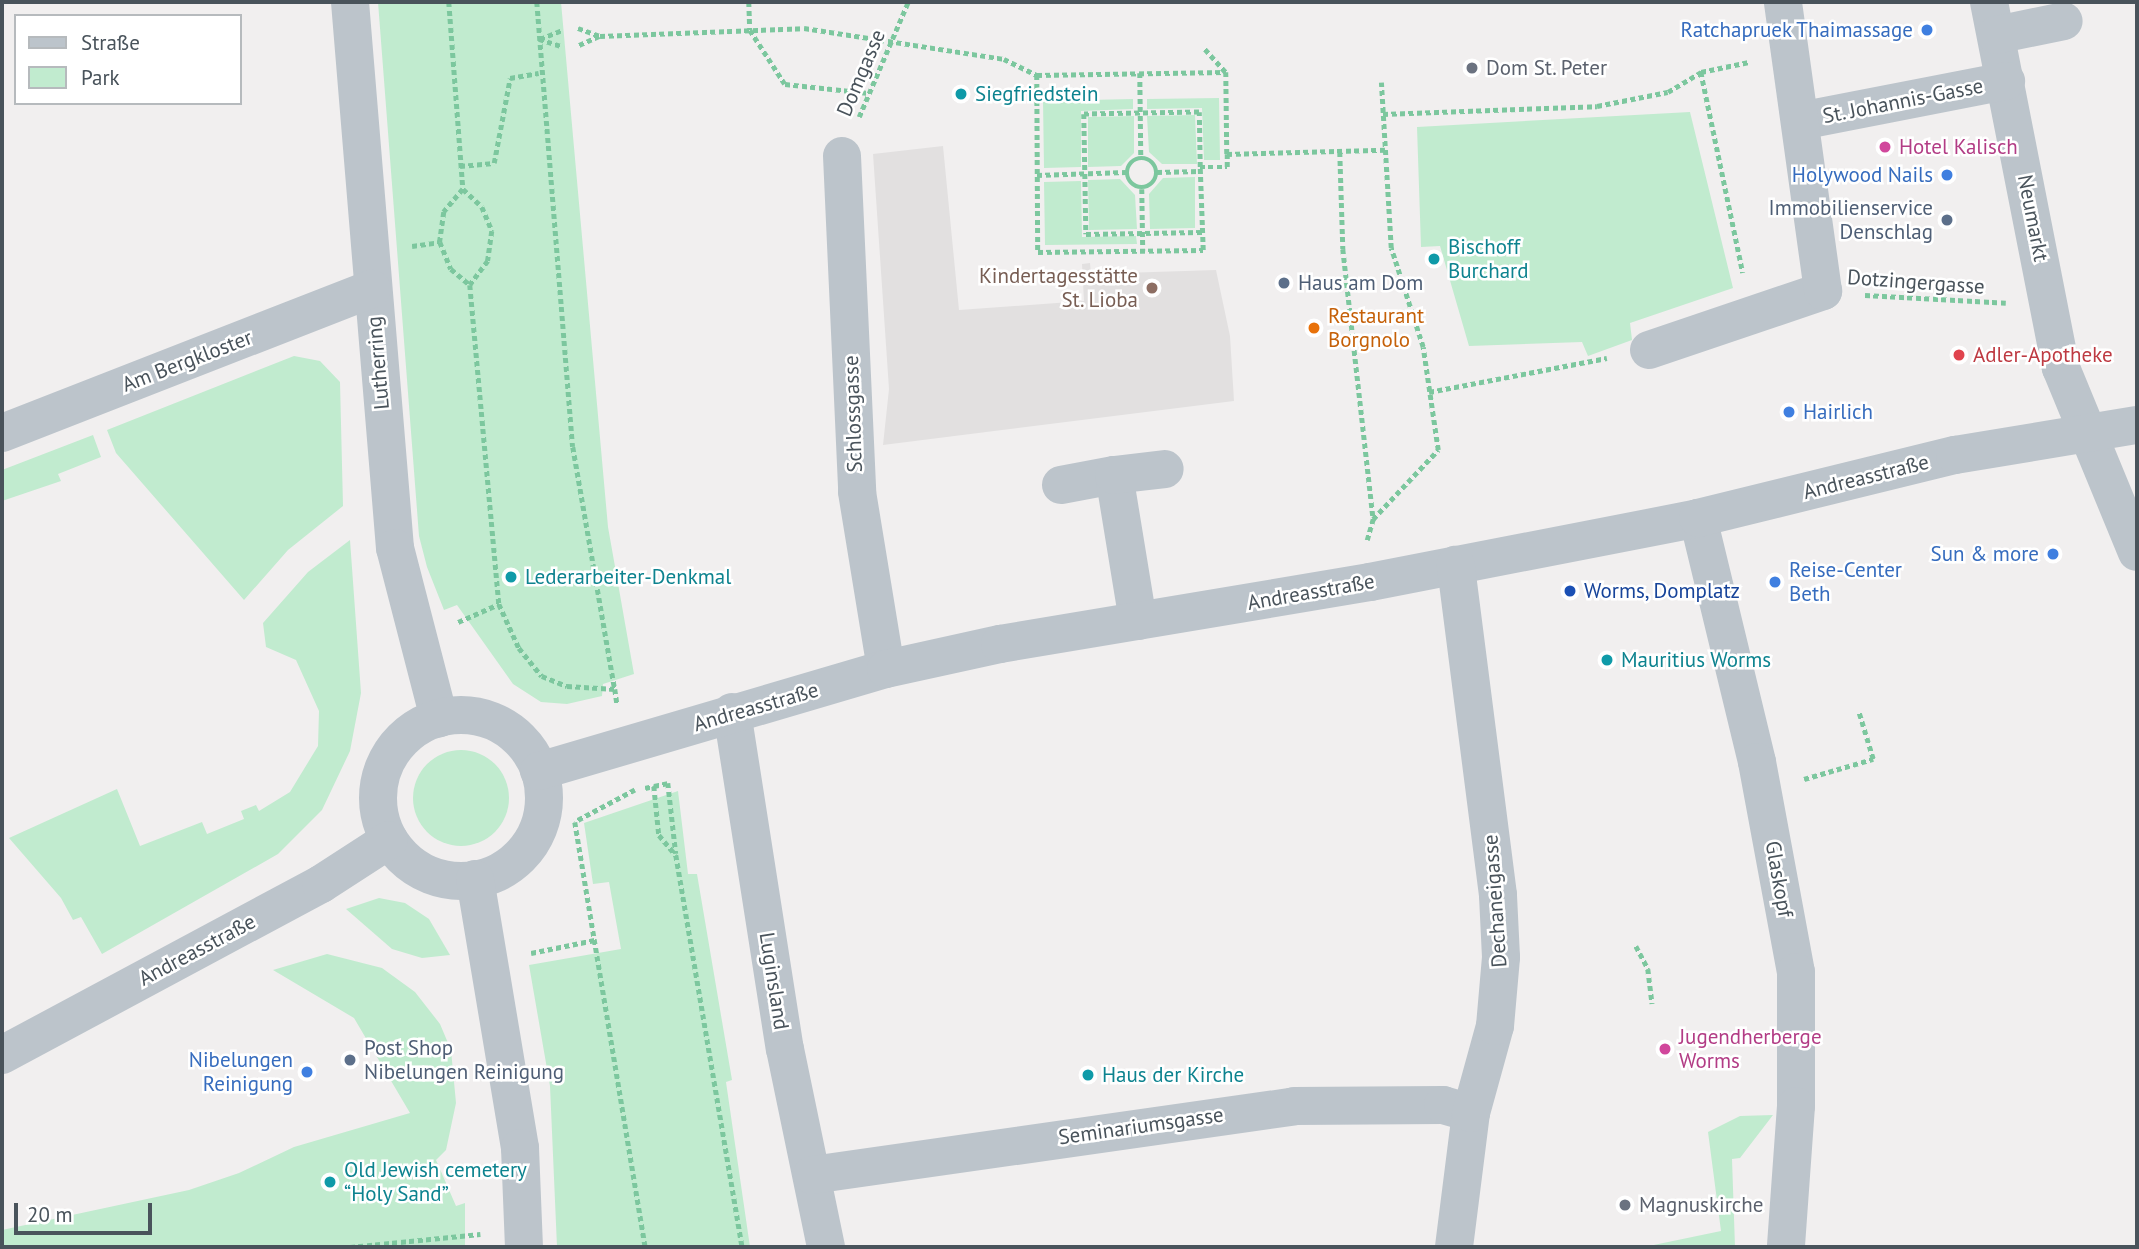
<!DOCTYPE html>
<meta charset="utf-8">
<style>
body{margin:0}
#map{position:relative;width:2139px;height:1249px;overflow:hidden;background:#f1efef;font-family:"PT Sans",sans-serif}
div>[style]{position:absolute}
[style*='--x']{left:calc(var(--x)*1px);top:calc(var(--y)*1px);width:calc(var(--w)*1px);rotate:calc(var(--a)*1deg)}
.education>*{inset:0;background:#e2e0e0}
.green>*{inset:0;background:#c1ebcf}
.round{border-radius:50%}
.path>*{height:4.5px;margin-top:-2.25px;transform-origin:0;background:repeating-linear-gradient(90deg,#7cc79e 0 5px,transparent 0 8.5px)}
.path>.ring{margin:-2.25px;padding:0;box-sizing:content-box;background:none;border:4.5px solid #7cc79e;border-radius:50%}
.minor>*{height:38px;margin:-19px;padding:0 19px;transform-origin:19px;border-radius:19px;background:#bcc4cb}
.minor>.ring{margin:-19px;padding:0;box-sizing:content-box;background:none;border:38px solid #bcc4cb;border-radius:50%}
.dots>*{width:19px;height:19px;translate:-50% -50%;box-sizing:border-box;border:4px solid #fff;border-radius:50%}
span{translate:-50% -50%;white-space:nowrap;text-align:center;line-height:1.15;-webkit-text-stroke:5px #fff;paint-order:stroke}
.shop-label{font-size:21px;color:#366cbe}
.right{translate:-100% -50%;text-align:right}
.left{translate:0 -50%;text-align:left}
.worship-label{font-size:21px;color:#5b616d}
.street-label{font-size:21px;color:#49535b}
.culture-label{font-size:21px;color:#0d838f}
.hotel-label{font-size:21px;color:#b23c85}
.service-label{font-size:21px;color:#4e5e75}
.education-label{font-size:21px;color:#785e54}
.food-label{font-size:21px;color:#c56008}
.health-label{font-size:21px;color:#be3a42}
.transit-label{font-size:21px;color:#164399}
.frame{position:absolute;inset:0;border:4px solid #49535b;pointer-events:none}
.legend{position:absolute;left:14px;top:14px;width:228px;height:91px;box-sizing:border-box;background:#fff;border:2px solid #b6babd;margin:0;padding:9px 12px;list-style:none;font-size:21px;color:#49535b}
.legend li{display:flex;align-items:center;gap:14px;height:35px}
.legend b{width:35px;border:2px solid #b6babd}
.scale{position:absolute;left:14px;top:1203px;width:138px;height:32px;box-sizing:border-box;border:4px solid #49535b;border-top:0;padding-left:9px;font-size:21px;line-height:24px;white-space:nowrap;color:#49535b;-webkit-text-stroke:5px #fff;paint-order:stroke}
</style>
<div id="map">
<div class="education">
<i style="clip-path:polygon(943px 146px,959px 310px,1084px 301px,1082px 264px,1090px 263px,1091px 274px,1216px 270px,1230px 336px,1234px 401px,883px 445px,889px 389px,873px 154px)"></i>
</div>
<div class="green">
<i style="clip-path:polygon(378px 2px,561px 2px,608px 527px,634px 674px,603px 684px,602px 696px,567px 704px,541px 702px,513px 684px,457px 605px,444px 610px,427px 567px,419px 536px)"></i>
<i style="clip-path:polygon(1219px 98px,1220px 160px,1204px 160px,1202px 108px,1147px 109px,1147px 99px)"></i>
<i style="clip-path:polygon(1133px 99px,1133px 109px,1081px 111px,1081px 167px,1044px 168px,1043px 101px)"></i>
<i style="clip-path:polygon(1690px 112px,1733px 288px,1630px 323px,1632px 340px,1588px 356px,1582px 342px,1469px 346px,1440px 246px,1421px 247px,1417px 127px)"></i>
<i style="clip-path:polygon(1195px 115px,1197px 164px,1162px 164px,1149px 152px,1147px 116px)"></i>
<i style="clip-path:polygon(1134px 116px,1134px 153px,1121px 166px,1088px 167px,1088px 117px)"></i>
<i style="clip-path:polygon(1195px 177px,1195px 228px,1150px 229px,1149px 194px,1163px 178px)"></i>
<i style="clip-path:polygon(1120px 179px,1135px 195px,1137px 229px,1089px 230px,1088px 180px)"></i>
<i style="clip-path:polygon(1081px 181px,1082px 237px,1136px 236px,1137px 244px,1045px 245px,1044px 182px)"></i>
<i style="clip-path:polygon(294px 356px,320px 361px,340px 382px,343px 506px,288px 550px,244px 600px,116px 453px,107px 430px)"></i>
<i style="clip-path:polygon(93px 435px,101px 457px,58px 474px,61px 481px,2px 501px,2px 470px)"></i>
<i style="clip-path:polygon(350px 540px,361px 693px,350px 751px,322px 810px,278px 854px,102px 954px,81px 917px,73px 920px,61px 898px,9px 838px,117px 789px,140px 846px,202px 822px,207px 834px,244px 819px,241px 811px,256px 805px,259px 811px,290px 792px,318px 746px,319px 711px,296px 660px,266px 647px,263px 623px,308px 572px)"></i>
<i class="round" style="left:413px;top:750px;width:96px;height:96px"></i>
<i style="clip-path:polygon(678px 791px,688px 874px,697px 874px,732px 1080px,726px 1082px,750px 1247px,557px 1247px,550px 1086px,529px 965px,621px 949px,609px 882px,593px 884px,584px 823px)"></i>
<i style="clip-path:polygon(379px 898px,405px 903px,429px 919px,450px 955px,422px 958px,392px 949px,346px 909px)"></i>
<i style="clip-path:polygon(327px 954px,382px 968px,415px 992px,440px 1024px,451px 1050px,456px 1103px,446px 1150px,436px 1160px,456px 1206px,465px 1203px,465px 1247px,2px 1247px,2px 1230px,189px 1190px,239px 1173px,294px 1147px,410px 1113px,354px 1018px,273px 970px)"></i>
<i style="clip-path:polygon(1773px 1115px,1740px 1158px,1732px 1159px,1735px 1247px,1644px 1247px,1721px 1231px,1708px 1132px,1740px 1116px)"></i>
</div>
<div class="path">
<i style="--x:449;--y:2;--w:188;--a:85.7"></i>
<i style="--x:463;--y:189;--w:30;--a:130"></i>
<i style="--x:444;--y:212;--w:30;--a:98"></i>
<i style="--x:440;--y:242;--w:29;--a:68"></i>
<i style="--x:451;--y:269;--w:25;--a:40"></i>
<i style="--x:470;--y:285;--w:320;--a:84.8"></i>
<i style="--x:499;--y:604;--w:48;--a:65.6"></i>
<i style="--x:519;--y:648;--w:36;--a:51"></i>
<i style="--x:542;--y:676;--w:27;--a:22"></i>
<i style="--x:567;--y:686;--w:48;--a:3.6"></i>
<i style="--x:615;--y:689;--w:14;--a:82"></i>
<i style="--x:537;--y:2;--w:446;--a:85.4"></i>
<i style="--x:573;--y:447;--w:246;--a:80.2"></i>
<i style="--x:749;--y:2;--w:28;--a:88"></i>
<i style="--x:750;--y:30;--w:64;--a:57.1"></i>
<i style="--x:785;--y:84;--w:84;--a:6.1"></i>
<i style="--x:578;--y:28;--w:23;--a:20"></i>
<i style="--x:600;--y:36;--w:204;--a:-2.2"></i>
<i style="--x:804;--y:28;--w:202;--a:8.8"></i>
<i style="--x:1004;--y:59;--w:37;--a:26"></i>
<i style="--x:1037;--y:75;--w:189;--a:-0.9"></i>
<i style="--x:539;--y:39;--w:25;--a:18"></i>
<i style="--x:540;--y:39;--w:24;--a:-22"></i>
<i style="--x:579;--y:45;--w:22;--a:-24"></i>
<i style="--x:1205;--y:49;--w:31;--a:48"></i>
<i style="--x:1226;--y:72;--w:82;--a:89.3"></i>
<i style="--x:1227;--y:154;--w:158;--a:-1.5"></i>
<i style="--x:1701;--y:72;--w:205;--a:78.2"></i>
<i style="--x:1140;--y:73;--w:85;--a:89.3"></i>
<i style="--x:1037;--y:75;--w:177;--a:89.7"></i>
<i style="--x:1038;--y:252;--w:165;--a:-0.7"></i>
<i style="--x:1203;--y:250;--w:83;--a:-92.1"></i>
<i style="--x:1200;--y:167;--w:27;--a:0"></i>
<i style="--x:1227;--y:167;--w:13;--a:-90"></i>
<i style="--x:1383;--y:114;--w:214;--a:-2.1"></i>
<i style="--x:1597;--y:106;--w:72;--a:-11.2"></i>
<i style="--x:1668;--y:92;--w:39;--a:-31"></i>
<i style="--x:1701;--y:72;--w:49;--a:-11.8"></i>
<i style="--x:859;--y:117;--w:125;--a:-66.9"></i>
<i style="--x:1340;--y:152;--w:97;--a:88.2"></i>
<i style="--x:1343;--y:249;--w:271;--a:83.6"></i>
<i class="ring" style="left:1127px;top:158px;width:25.5px;height:25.5px"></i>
<i style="--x:460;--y:166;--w:34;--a:-5"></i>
<i style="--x:494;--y:163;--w:86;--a:-79.3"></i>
<i style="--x:510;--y:78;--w:29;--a:-10"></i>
<i style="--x:1200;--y:167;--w:55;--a:-91"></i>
<i style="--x:1199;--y:112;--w:115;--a:179"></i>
<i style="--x:1084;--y:114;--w:120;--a:89"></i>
<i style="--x:1086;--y:234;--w:116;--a:-1"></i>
<i style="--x:1157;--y:172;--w:44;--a:-1.3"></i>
<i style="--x:1037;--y:175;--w:89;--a:-1.9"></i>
<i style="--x:463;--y:189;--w:26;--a:43"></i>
<i style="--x:482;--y:207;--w:26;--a:67"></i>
<i style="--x:492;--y:231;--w:30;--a:98"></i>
<i style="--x:488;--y:261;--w:30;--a:127"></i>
<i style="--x:1142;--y:189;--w:62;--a:89.1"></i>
<i style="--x:412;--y:246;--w:28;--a:-8"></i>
<i style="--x:1865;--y:295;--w:141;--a:3.2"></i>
<i style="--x:1429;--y:392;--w:181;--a:-10.8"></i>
<i style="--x:1367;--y:540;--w:22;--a:-74"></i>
<i style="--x:1373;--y:519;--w:95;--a:-46.7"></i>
<i style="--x:1438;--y:450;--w:104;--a:-98.3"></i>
<i style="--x:1423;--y:347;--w:104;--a:-107.9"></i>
<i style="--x:1391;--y:248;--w:166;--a:-93.4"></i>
<i style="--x:458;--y:622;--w:45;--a:-23.7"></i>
<i style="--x:1804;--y:779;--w:72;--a:-16.2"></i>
<i style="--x:1873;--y:759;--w:48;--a:-106.9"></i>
<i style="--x:654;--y:786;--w:14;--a:-12"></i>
<i style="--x:668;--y:783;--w:71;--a:83.6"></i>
<i style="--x:645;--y:788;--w:9;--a:-13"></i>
<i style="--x:654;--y:786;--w:49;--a:84.2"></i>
<i style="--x:659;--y:835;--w:26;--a:50"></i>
<i style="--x:676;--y:855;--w:398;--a:80.4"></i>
<i style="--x:635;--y:790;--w:68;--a:151.9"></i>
<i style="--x:575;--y:822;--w:431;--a:80.6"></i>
<i style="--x:1636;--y:946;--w:26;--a:62"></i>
<i style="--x:1648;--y:969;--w:35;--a:83"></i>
<i style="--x:531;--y:953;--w:65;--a:-11.5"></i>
<i style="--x:350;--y:1247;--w:131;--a:-5.7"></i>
</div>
<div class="minor">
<i style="--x:350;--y:2;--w:548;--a:85.29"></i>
<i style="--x:395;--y:548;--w:176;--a:75.5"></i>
<i style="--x:1989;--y:2;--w:373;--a:78.9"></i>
<i style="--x:2061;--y:368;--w:199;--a:67.6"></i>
<i style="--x:1996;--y:35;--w:69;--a:-11.6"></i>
<i style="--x:1800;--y:121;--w:210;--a:-11"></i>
<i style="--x:842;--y:156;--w:336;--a:87.4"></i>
<i style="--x:857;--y:492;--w:179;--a:80.7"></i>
<i style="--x:1649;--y:350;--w:184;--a:-18.7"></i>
<i style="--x:1823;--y:291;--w:292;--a:-97.9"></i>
<i style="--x:2;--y:433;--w:397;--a:-21.3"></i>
<i style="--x:1061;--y:485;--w:54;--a:-10.7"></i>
<i style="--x:1698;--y:518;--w:251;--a:76.4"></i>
<i style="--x:1757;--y:762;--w:214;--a:79.5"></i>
<i style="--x:1796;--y:972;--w:134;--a:90"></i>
<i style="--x:1796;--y:1106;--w:141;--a:94.1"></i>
<i style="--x:1138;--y:621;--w:148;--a:-99.3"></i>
<i style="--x:1114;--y:475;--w:51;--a:-6.7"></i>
<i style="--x:732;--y:712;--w:341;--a:81.1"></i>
<i style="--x:785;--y:1049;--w:202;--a:78.3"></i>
<i class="ring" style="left:378px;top:715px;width:128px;height:128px"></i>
<i style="--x:539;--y:771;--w:362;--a:-16.4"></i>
<i style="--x:886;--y:669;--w:117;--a:-12.4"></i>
<i style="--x:1000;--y:644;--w:375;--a:-9.5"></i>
<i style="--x:1370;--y:582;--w:334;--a:-11"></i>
<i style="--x:1698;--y:518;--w:265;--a:-13.8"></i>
<i style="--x:1955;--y:455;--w:184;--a:-9.4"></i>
<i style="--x:475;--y:879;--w:273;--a:80.5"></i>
<i style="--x:520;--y:1148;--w:99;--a:87.7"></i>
<i style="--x:2;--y:1055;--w:362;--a:-28.2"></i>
<i style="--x:321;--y:884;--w:81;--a:-32.9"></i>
<i style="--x:812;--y:1175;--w:487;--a:-8.1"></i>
<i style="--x:1294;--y:1106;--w:149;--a:-0.4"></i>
<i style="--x:1443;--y:1105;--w:29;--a:16"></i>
<i style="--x:1454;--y:1247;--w:135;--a:-82.8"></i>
<i style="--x:1471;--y:1113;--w:90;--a:-74.6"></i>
<i style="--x:1495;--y:1026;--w:69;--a:-85"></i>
<i style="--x:1501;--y:957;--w:62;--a:-92.8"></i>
<i style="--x:1498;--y:895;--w:333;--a:-97.3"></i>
</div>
<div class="dots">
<i style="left:1927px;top:30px;background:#3f7fe0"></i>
<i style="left:1472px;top:68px;background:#6b7280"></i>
<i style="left:961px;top:94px;background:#0f9aa8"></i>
<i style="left:1885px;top:147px;background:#d1479c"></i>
<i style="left:1947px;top:175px;background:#3f7fe0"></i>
<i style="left:1947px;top:220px;background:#5c6f8a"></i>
<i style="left:1434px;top:259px;background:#0f9aa8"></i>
<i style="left:1284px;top:283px;background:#5c6f8a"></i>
<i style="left:1152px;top:288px;background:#8d6e63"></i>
<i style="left:1314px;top:328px;background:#e8710a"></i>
<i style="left:1959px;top:355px;background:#e0444e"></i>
<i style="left:1789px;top:412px;background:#3f7fe0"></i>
<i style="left:2053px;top:554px;background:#3f7fe0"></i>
<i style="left:511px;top:577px;background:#0f9aa8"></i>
<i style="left:1775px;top:582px;background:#3f7fe0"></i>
<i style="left:1570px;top:591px;background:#1a4fb4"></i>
<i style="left:1607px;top:660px;background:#0f9aa8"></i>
<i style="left:1665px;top:1049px;background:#d1479c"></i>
<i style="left:350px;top:1060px;background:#5c6f8a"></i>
<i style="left:307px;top:1072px;background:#3f7fe0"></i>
<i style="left:1088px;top:1075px;background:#0f9aa8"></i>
<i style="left:330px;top:1182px;background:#0f9aa8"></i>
<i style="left:1625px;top:1205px;background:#6b7280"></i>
</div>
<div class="shop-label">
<span class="right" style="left:1913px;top:30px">Ratchapruek Thaimassage</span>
<span class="right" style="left:1933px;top:175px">Holywood Nails</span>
<span class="left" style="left:1803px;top:412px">Hairlich</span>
<span class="right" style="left:2039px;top:554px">Sun &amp; more</span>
<span class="left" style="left:1789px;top:582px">Reise-Center<br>Beth</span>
<span class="right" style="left:293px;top:1072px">Nibelungen<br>Reinigung</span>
</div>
<div class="worship-label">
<span class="left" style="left:1486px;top:68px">Dom St. Peter</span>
<span class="left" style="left:1639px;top:1205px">Magnuskirche</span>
</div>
<div class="street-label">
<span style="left:861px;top:73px;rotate:-67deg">Domgasse</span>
<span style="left:1903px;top:101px;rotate:-11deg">St. Johannis-Gasse</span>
<span style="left:2033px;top:218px;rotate:79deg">Neumarkt</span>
<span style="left:1916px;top:282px;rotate:4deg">Dotzingergasse</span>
<span style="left:187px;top:361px;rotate:-21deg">Am Bergkloster</span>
<span style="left:378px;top:363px;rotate:-95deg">Lutherring</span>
<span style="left:853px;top:414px;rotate:-92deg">Schlossgasse</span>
<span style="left:1866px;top:477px;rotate:-14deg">Andreasstraße</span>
<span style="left:1311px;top:592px;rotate:-10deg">Andreasstraße</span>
<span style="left:756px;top:707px;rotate:-16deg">Andreasstraße</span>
<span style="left:1779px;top:879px;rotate:80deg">Glaskopf</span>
<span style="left:1495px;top:901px;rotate:-94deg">Dechaneigasse</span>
<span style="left:197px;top:950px;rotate:-28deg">Andreasstraße</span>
<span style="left:774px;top:981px;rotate:81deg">Luginsland</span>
<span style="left:1141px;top:1126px;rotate:-8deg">Seminariumsgasse</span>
</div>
<div class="culture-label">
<span class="left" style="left:975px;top:94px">Siegfriedstein</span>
<span class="left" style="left:1448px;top:259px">Bischoff<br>Burchard</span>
<span class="left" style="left:525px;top:577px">Lederarbeiter-Denkmal</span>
<span class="left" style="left:1621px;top:660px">Mauritius Worms</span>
<span class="left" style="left:1102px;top:1075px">Haus der Kirche</span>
<span class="left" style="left:344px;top:1182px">Old Jewish cemetery<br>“Holy Sand”</span>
</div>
<div class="hotel-label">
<span class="left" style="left:1899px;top:147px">Hotel Kalisch</span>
<span class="left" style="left:1679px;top:1049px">Jugendherberge<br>Worms</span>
</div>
<div class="service-label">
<span class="right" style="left:1933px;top:220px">Immobilienservice<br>Denschlag</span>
<span class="left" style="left:1298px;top:283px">Haus am Dom</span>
<span class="left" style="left:364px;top:1060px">Post Shop<br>Nibelungen Reinigung</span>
</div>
<div class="education-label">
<span class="right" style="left:1138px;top:288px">Kindertagesstätte<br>St. Lioba</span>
</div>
<div class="food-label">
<span class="left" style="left:1328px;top:328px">Restaurant<br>Borgnolo</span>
</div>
<div class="health-label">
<span class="left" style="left:1973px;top:355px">Adler-Apotheke</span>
</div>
<div class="transit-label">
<span class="left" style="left:1584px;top:591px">Worms, Domplatz</span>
</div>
<div class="frame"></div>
<ul class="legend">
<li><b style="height:9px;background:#bcc4cb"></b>Straße</li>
<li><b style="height:19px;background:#c1ebcf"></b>Park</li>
</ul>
<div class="scale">20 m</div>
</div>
